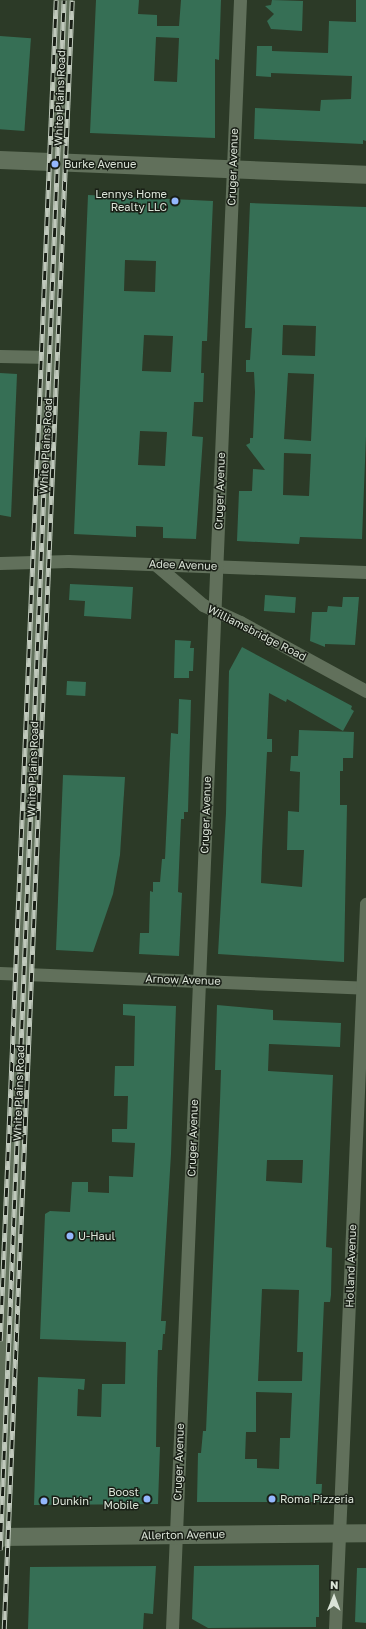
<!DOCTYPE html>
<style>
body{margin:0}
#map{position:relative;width:366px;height:1629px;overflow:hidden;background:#2c3a27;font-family:"Golos Text",sans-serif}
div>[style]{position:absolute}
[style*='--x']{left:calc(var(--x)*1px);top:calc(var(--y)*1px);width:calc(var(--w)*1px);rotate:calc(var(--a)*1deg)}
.building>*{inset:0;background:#366f55;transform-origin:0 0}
.minor>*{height:13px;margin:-6.5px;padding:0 6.5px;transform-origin:6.5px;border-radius:6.5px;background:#61705b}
.secondary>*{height:18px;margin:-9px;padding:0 9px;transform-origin:9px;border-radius:9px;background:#61705b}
.rail>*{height:4.5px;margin-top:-2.25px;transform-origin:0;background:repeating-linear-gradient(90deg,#191f16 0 9px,#c0c9bc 0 18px);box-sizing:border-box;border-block:1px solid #c0c9bc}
.dots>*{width:11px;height:11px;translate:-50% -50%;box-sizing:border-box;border:2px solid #191f16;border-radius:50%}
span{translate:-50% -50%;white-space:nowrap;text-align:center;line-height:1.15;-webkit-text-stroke:3px #191f16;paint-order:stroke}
.street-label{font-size:11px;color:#dbe4d8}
.poi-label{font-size:11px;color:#dbe4d8}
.left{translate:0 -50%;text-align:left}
.right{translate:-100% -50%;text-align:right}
.north{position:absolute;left:314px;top:1577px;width:40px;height:40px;-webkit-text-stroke:3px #191f16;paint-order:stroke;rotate:1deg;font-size:11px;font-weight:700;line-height:16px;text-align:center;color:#dbe4d8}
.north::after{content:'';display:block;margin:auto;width:14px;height:18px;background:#dbe4d8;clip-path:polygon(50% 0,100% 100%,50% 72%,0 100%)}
</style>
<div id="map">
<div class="building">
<i style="clip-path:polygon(evenodd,96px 0,139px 0,138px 14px,157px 15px,157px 26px,179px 26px,181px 0,221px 0,219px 60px,215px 59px,215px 138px,90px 133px,96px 0,156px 37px,179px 38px,177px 82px,154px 81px,156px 37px)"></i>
<i style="clip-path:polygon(272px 0,303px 1px,302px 31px,271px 29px,267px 21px,274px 14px,265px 6px,271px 5px)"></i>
<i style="clip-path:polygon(356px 0,366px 0,366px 141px,363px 140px,363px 144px,254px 139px,255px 108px,320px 111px,321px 100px,351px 99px,352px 76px,271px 73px,271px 77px,256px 76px,257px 46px,272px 46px,272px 51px,328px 53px,329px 21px,356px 22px)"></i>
<i style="left:0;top:36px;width:31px;height:93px;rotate:4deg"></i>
<i style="clip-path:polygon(evenodd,88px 195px,213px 201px,207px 341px,202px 341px,201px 373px,204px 373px,203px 402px,194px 402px,193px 420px,192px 436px,203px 437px,196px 539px,163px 538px,163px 527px,136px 526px,136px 537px,74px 534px,88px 195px,125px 260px,156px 261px,155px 292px,124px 291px,125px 260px,88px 195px,144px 335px,173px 336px,171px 372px,142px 371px,144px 335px,88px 195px,140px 431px,167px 432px,165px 466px,138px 465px,140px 431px)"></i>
<i style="clip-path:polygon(evenodd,250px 203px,366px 207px,366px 436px,362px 539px,300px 537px,299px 544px,237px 541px,239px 491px,252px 491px,253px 469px,265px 470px,246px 445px,250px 443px,250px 438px,253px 438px,255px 392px,254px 372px,246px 372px,246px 360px,250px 360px,252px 328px,245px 328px,250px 203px,283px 325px,316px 326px,315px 356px,282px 355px,283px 325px,250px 203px,288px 373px,314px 374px,311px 441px,284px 439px,288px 373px,250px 203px,284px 453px,311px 454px,309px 496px,283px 495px,284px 453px)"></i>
<i style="clip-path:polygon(0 373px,17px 374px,11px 517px,0 515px)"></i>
<i style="clip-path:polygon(70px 584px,133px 587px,131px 619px,84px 616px,85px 601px,69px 600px)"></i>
<i style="left:265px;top:595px;width:31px;height:16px;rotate:4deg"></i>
<i style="clip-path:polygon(343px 597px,359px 597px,355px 645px,325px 644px,325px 647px,310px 641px,312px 612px,327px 612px,328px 606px,342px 607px)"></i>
<i style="clip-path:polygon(175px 640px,191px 641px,190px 648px,194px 648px,193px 671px,189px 671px,189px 678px,174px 678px)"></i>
<i style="clip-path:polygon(242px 647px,352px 706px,351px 709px,354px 711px,343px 731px,287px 699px,286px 702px,269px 693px,267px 739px,272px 739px,272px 752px,267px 752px,262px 852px,261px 883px,302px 887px,304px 850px,287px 850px,288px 811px,299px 812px,300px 772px,290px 771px,291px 756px,298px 756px,299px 730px,354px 732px,353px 758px,343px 758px,343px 771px,340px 771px,340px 805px,347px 805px,344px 962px,218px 954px,226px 813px,229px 671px)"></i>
<i style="left:67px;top:681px;width:19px;height:14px;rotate:3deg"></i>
<i style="clip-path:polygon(179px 699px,191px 700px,188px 812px,184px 812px,184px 819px,181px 819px,178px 892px,182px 893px,179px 956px,139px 954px,140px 933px,149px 933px,150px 891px,153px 892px,153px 882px,160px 882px,162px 859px,165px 859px,171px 733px,178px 734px)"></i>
<i style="clip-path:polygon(63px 775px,125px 777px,120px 855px,113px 894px,93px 952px,56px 950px)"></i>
<i style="clip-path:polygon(123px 1004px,176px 1006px,171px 1154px,161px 1321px,166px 1321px,165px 1334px,163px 1334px,162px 1350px,158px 1350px,157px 1385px,156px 1447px,160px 1447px,158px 1504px,34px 1505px,38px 1377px,85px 1379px,84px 1390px,78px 1389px,77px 1416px,101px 1417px,102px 1384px,125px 1384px,126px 1342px,40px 1339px,45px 1214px,50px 1211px,70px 1212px,72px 1182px,88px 1182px,88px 1192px,109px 1193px,109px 1176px,133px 1177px,135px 1143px,112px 1142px,112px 1129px,127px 1129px,128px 1096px,114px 1096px,115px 1066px,134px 1066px,135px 1016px,123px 1015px)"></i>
<i style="clip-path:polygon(evenodd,217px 1005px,273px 1010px,273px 1020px,341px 1023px,340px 1047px,269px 1044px,268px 1071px,333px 1075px,326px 1247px,332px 1248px,331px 1295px,330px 1302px,324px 1302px,316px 1484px,322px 1484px,321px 1502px,197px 1502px,198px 1453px,201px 1453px,203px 1431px,206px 1431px,220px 1101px,221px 1070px,215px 1070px,217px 1005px,267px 1160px,303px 1160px,302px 1183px,266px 1181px,267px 1160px,217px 1005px,262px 1289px,299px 1290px,297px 1352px,303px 1352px,302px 1381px,258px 1381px,262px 1289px,217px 1005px,256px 1392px,292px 1393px,290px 1438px,280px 1438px,279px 1469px,257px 1468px,257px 1459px,245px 1459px,246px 1432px,256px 1432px,256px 1392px)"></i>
<i style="clip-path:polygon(319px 1565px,319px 1617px,316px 1617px,316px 1627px,208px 1628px,192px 1619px,194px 1566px)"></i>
<i style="clip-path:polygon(156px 1566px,153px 1614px,144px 1613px,143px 1629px,28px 1629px,30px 1567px)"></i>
<i style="clip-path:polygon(357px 1568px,366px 1568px,366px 1623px,355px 1622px)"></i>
</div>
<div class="minor">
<i style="--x:0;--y:356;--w:50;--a:1.1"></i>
<i style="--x:0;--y:563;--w:68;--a:-1.7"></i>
<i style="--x:68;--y:561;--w:298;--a:2.1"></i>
<i style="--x:155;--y:564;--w:63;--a:40.5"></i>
<i style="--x:203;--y:605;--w:41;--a:24.7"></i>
<i style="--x:240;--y:622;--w:144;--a:28.7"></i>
<i style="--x:0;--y:973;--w:366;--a:2.3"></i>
<i style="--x:172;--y:1629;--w:1630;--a:-87.61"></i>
<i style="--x:335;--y:1629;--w:726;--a:-87.55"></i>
</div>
<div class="secondary">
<i style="--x:0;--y:160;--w:366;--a:2.3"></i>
<i style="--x:0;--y:1537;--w:366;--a:-0.6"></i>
<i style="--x:0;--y:1539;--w:1540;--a:-87.62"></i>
</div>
<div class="rail">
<i style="--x:0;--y:1341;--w:1342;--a:-87.61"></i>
<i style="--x:0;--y:1550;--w:1551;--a:-87.64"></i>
<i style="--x:4;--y:1629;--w:1630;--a:-87.61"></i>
</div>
<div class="dots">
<i style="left:55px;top:164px;background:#94b7fd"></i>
<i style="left:175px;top:201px;background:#94b7fd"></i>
<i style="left:70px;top:1236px;background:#94b7fd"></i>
<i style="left:147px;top:1499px;background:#94b7fd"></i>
<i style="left:272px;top:1499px;background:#94b7fd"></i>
<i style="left:44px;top:1501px;background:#94b7fd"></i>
</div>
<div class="street-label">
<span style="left:60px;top:98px;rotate:-88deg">White Plains Road</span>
<span style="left:233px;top:167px;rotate:-88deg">Cruger Avenue</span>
<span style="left:46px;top:446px;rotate:-87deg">White Plains Road</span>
<span style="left:220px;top:491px;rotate:-88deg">Cruger Avenue</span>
<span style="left:183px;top:565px;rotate:2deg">Adee Avenue</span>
<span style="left:257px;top:633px;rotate:27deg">Williamsbridge Road</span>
<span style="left:33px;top:769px;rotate:-88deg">White Plains Road</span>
<span style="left:206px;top:815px;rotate:-88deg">Cruger Avenue</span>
<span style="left:183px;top:980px;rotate:2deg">Arnow Avenue</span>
<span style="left:19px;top:1093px;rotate:-88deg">White Plains Road</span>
<span style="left:193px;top:1138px;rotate:-88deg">Cruger Avenue</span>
<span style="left:351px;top:1266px;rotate:-88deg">Holland Avenue</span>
<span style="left:179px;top:1462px;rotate:-88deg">Cruger Avenue</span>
<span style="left:183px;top:1535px;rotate:-1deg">Allerton Avenue</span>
</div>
<div class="poi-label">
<span class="left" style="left:64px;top:164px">Burke Avenue</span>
<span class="right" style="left:167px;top:201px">Lennys Home<br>Realty LLC</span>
<span class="left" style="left:78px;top:1236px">U-Haul</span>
<span class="right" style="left:139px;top:1499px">Boost<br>Mobile</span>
<span class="left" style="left:280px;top:1499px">Roma Pizzeria</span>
<span class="left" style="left:52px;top:1501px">Dunkin'</span>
</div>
<div class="north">N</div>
</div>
